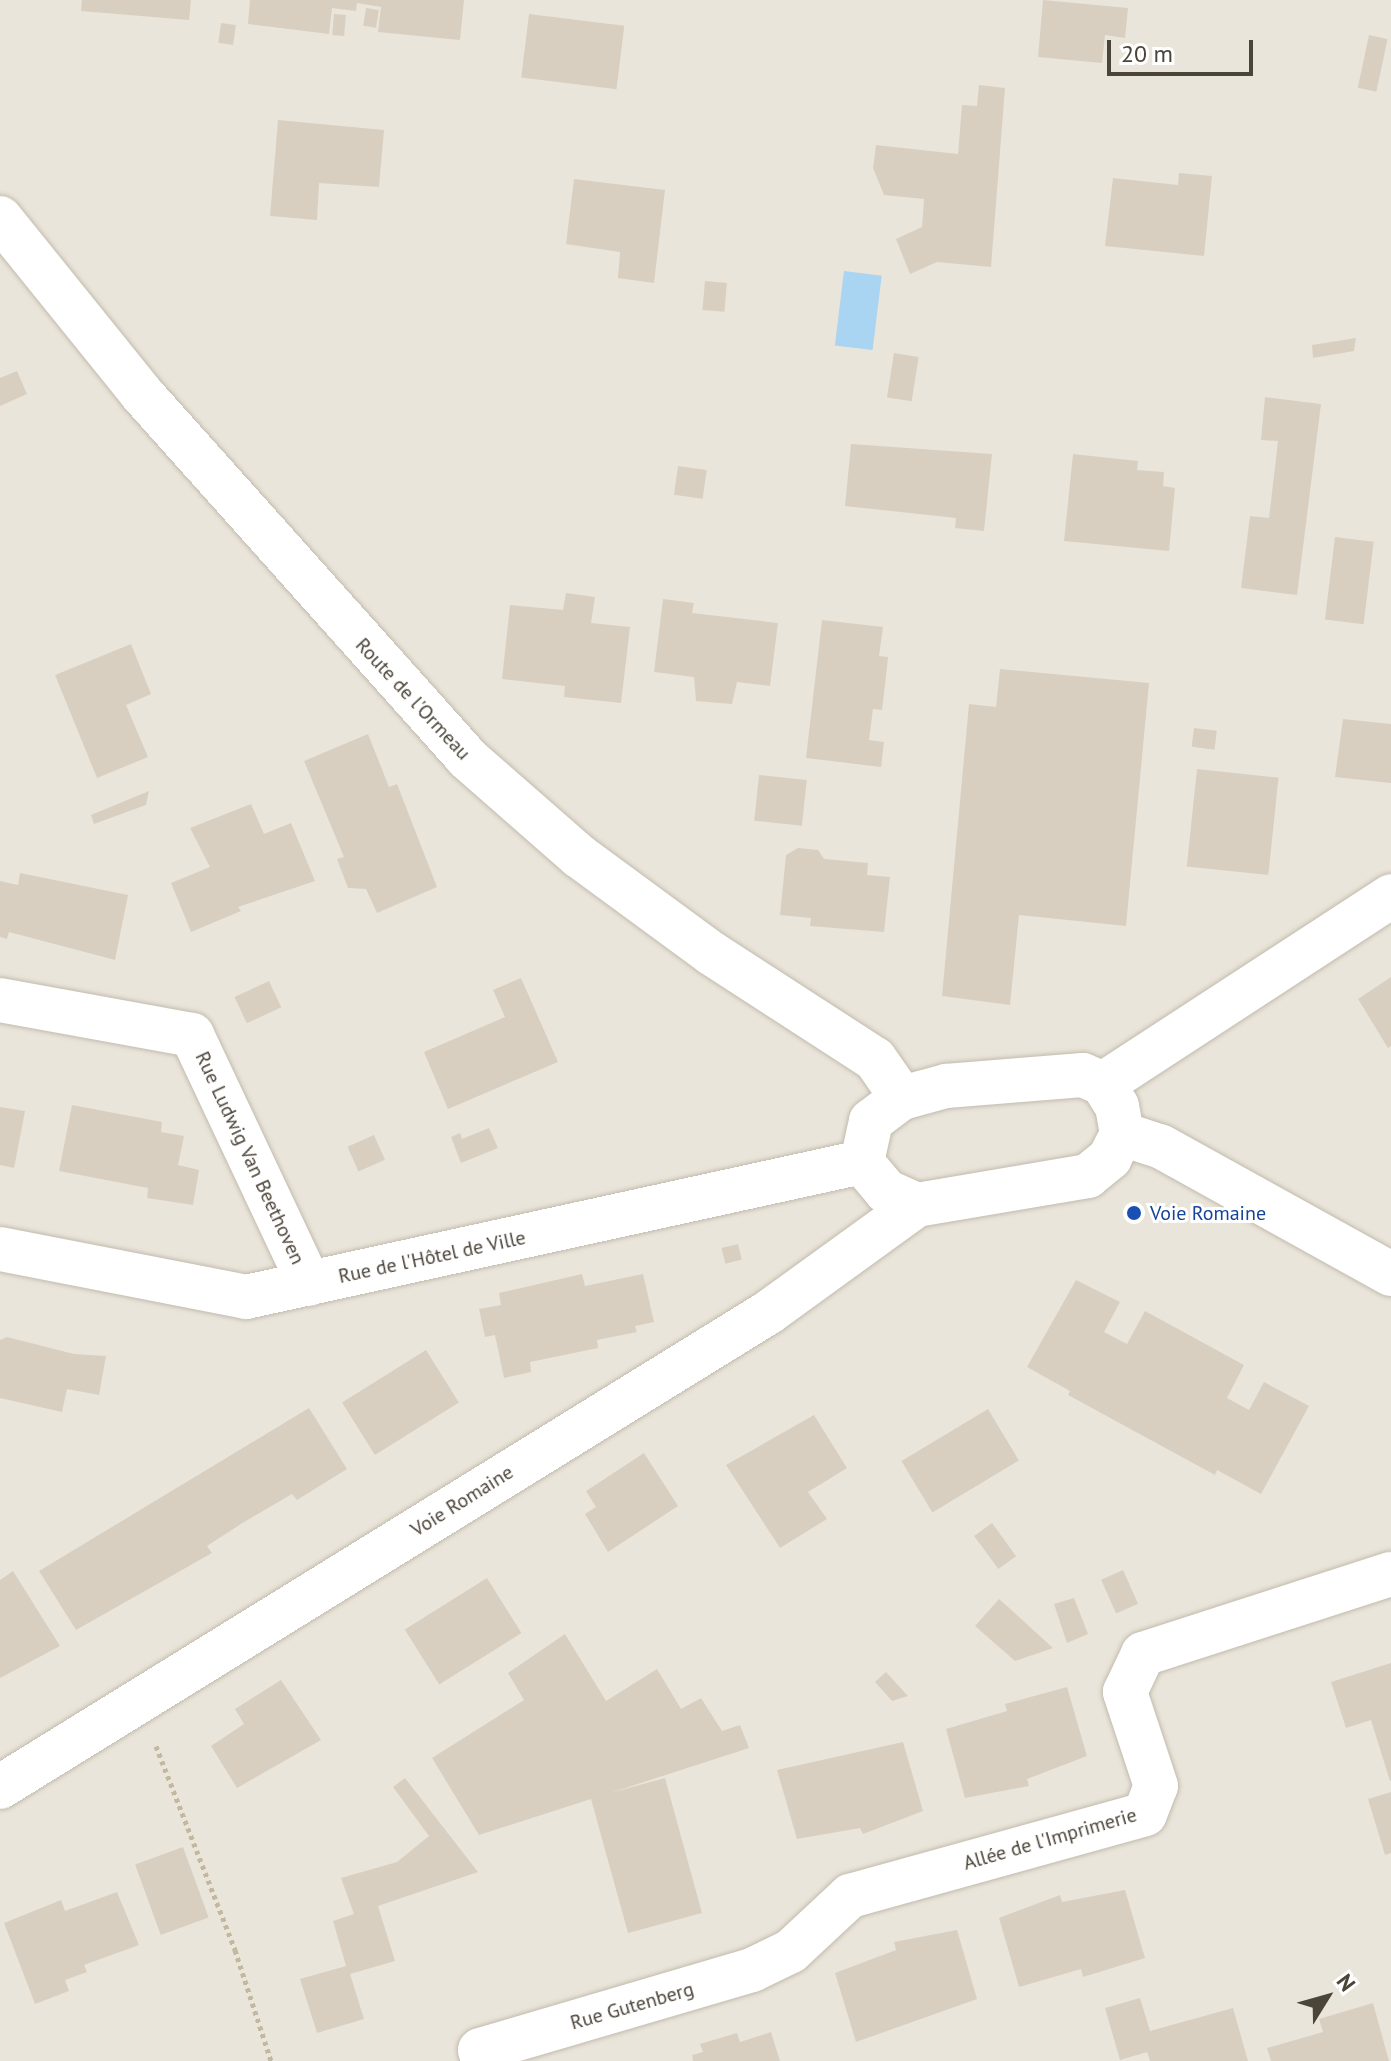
<!DOCTYPE html>
<meta charset="utf-8">
<style>
body{margin:0}
#map{position:relative;width:1391px;height:2061px;overflow:hidden;background:#f6f3ec;font-family:"PT Sans",sans-serif}
div>[style]{position:absolute}
[style*='--x']{left:calc(var(--x)*1px);top:calc(var(--y)*1px);width:calc(var(--w)*1px);rotate:calc(var(--a)*1deg)}
.residential>*{inset:0;background:#eae5da;transform-origin:0 0}
.water>*{inset:0;background:#a9d4f2;transform-origin:0 0}
.building>*{inset:0;background:#d8cfc1;transform-origin:0 0}
.path>*{height:5px;margin-top:-2.5px;transform-origin:0;background:repeating-linear-gradient(90deg,#c4b79f 0 4px,transparent 0 8px)}
.roads{filter:drop-shadow(0 0 2px #c2bbae) drop-shadow(0 0 2px #c2bbae)}
.minor>*{height:44px;margin:-22px;padding:0 22px;transform-origin:22px;border-radius:22px;background:#fff}
.dots>*{width:22px;height:22px;translate:-50% -50%;box-sizing:border-box;border:4px solid #fff;border-radius:50%}
span{translate:-50% -50%;white-space:nowrap;text-align:center;line-height:1.15;-webkit-text-stroke:6px #fff;paint-order:stroke}
.street-label{font-size:20px;color:#4b4439}
.transit-label{font-size:20px;color:#164399}
.left{translate:0 -50%;text-align:left}
.north{position:absolute;left:1287px;top:1957px;width:80px;height:80px;-webkit-text-stroke:6px #fff;paint-order:stroke;rotate:53deg;font-size:22px;font-weight:700;line-height:32px;text-align:center;color:#4b4439}
.north::after{content:'';display:block;margin:auto;width:28px;height:36px;background:#4b4439;clip-path:polygon(50% 0,100% 100%,50% 72%,0 100%)}
.scale{position:absolute;left:1107px;top:40px;width:146px;height:36px;box-sizing:border-box;border:4px solid #4b4439;border-top:0;padding-left:10px;font-size:24px;line-height:28px;white-space:nowrap;color:#4b4439;-webkit-text-stroke:6px #fff;paint-order:stroke}
</style>
<div id="map">
<div class="residential">
<i style="left:0;top:0;width:1391px;height:2061px"></i>
</div>
<div class="water">
<i style="left:844px;top:271px;width:38px;height:75px;rotate:7deg"></i>
</div>
<div class="building">
<i style="clip-path:polygon(82px 0,191px 0,189px 20px,81px 11px)"></i>
<i style="clip-path:polygon(250px 0,464px 0,460px 40px,378px 32px,381px 7px,357px 3px,356px 11px,332px 8px,329px 34px,248px 24px)"></i>
<i style="clip-path:polygon(1043px 0,1128px 8px,1125px 38px,1105px 35px,1102px 63px,1038px 57px)"></i>
<i style="left:366px;top:8px;width:13px;height:18px;rotate:9deg"></i>
<i style="left:334px;top:14px;width:12px;height:21px;rotate:5deg"></i>
<i style="left:529px;top:14px;width:96px;height:64px;rotate:7deg"></i>
<i style="left:221px;top:23px;width:15px;height:20px;rotate:8deg"></i>
<i style="left:1369px;top:35px;width:19px;height:54px;rotate:12deg"></i>
<i style="clip-path:polygon(979px 85px,1005px 88px,991px 267px,937px 262px,910px 274px,896px 239px,922px 227px,924px 199px,884px 195px,873px 168px,876px 145px,958px 154px,962px 105px,977px 106px)"></i>
<i style="clip-path:polygon(278px 120px,384px 130px,379px 187px,319px 183px,317px 220px,270px 216px)"></i>
<i style="clip-path:polygon(1179px 173px,1212px 176px,1204px 256px,1105px 246px,1113px 178px,1178px 185px)"></i>
<i style="clip-path:polygon(574px 179px,665px 190px,654px 283px,618px 278px,620px 252px,566px 244px)"></i>
<i style="left:705px;top:281px;width:22px;height:29px;rotate:5deg"></i>
<i style="clip-path:polygon(1356px 338px,1354px 351px,1313px 358px,1312px 345px)"></i>
<i style="left:894px;top:353px;width:25px;height:45px;rotate:9deg"></i>
<i style="clip-path:polygon(17px 371px,27px 394px,0 406px,0 378px)"></i>
<i style="clip-path:polygon(1265px 397px,1321px 404px,1297px 595px,1241px 588px,1250px 516px,1269px 518px,1278px 441px,1261px 440px)"></i>
<i style="clip-path:polygon(851px 444px,992px 454px,984px 531px,955px 528px,956px 518px,845px 506px)"></i>
<i style="clip-path:polygon(1073px 454px,1138px 461px,1137px 470px,1164px 472px,1163px 486px,1175px 488px,1169px 551px,1064px 541px)"></i>
<i style="left:678px;top:466px;width:29px;height:29px;rotate:8deg"></i>
<i style="left:1335px;top:537px;width:39px;height:83px;rotate:7deg"></i>
<i style="clip-path:polygon(566px 593px,595px 597px,591px 623px,630px 627px,621px 703px,564px 697px,565px 686px,502px 679px,510px 605px,563px 610px)"></i>
<i style="clip-path:polygon(663px 599px,694px 603px,692px 613px,778px 623px,770px 686px,737px 682px,732px 704px,696px 701px,694px 677px,654px 672px)"></i>
<i style="clip-path:polygon(822px 620px,883px 627px,879px 656px,888px 657px,884px 694px,882px 710px,873px 709px,869px 740px,884px 742px,881px 767px,806px 758px)"></i>
<i style="clip-path:polygon(131px 644px,151px 694px,126px 705px,148px 757px,97px 778px,55px 675px)"></i>
<i style="clip-path:polygon(1000px 669px,1149px 683px,1126px 926px,1019px 915px,1010px 1005px,942px 996px,969px 704px,996px 707px)"></i>
<i style="clip-path:polygon(1343px 719px,1391px 724px,1391px 783px,1335px 777px)"></i>
<i style="left:1194px;top:728px;width:23px;height:19px;rotate:7deg"></i>
<i style="clip-path:polygon(368px 734px,389px 787px,397px 784px,437px 887px,377px 913px,366px 889px,348px 888px,337px 859px,344px 857px,304px 761px)"></i>
<i style="left:1197px;top:769px;width:82px;height:98px;rotate:6deg"></i>
<i style="left:759px;top:775px;width:48px;height:46px;rotate:6deg"></i>
<i style="clip-path:polygon(149px 791px,146px 805px,94px 824px,91px 815px)"></i>
<i style="clip-path:polygon(251px 804px,264px 834px,291px 823px,315px 881px,238px 907px,241px 911px,191px 932px,171px 883px,210px 867px,190px 828px)"></i>
<i style="clip-path:polygon(798px 848px,818px 850px,824px 859px,868px 863px,867px 875px,890px 877px,884px 932px,810px 926px,811px 918px,780px 915px,786px 855px)"></i>
<i style="clip-path:polygon(20px 873px,128px 895px,115px 960px,9px 932px,7px 939px,0 937px,0 881px,18px 885px)"></i>
<i style="clip-path:polygon(1391px 977px,1391px 1046px,1388px 1048px,1358px 999px)"></i>
<i style="clip-path:polygon(521px 978px,558px 1062px,448px 1109px,424px 1052px,505px 1017px,493px 990px)"></i>
<i style="left:269px;top:981px;width:29px;height:38px;rotate:65deg"></i>
<i style="clip-path:polygon(72px 1105px,162px 1122px,161px 1132px,184px 1136px,178px 1165px,199px 1170px,193px 1205px,147px 1198px,148px 1188px,59px 1171px)"></i>
<i style="clip-path:polygon(0 1107px,25px 1111px,14px 1168px,0 1165px)"></i>
<i style="clip-path:polygon(489px 1128px,498px 1148px,461px 1163px,451px 1137px,460px 1133px,462px 1139px)"></i>
<i style="left:374px;top:1135px;width:27px;height:29px;rotate:66deg"></i>
<i style="left:738px;top:1244px;width:16px;height:17px;rotate:76deg"></i>
<i style="clip-path:polygon(582px 1274px,585px 1286px,643px 1274px,654px 1322px,635px 1326px,637px 1332px,597px 1340px,598px 1348px,530px 1362px,531px 1372px,504px 1378px,495px 1335px,485px 1337px,479px 1309px,501px 1305px,499px 1293px)"></i>
<i style="clip-path:polygon(1076px 1280px,1120px 1302px,1104px 1332px,1127px 1344px,1145px 1311px,1244px 1365px,1227px 1398px,1249px 1410px,1264px 1382px,1309px 1406px,1261px 1494px,1217px 1470px,1215px 1475px,1068px 1395px,1070px 1391px,1027px 1367px)"></i>
<i style="clip-path:polygon(7px 1337px,74px 1354px,106px 1356px,99px 1395px,67px 1389px,62px 1412px,0 1398px,0 1340px)"></i>
<i style="left:426px;top:1350px;width:62px;height:99px;rotate:58deg"></i>
<i style="clip-path:polygon(309px 1408px,347px 1469px,297px 1500px,292px 1494px,244px 1522px,207px 1546px,212px 1553px,76px 1630px,39px 1571px)"></i>
<i style="left:988px;top:1409px;width:60px;height:101px;rotate:59deg"></i>
<i style="clip-path:polygon(814px 1415px,847px 1468px,808px 1492px,827px 1519px,780px 1548px,726px 1465px)"></i>
<i style="clip-path:polygon(644px 1453px,678px 1506px,608px 1552px,585px 1514px,596px 1507px,586px 1491px)"></i>
<i style="left:992px;top:1523px;width:41px;height:22px;rotate:54deg"></i>
<i style="left:1123px;top:1570px;width:37px;height:24px;rotate:66deg"></i>
<i style="clip-path:polygon(13px 1571px,60px 1646px,0 1678px,0 1580px)"></i>
<i style="left:487px;top:1578px;width:65px;height:97px;rotate:58deg"></i>
<i style="clip-path:polygon(1074px 1598px,1088px 1634px,1067px 1643px,1054px 1604px)"></i>
<i style="clip-path:polygon(999px 1599px,1007px 1606px,1053px 1648px,1015px 1661px,975px 1626px)"></i>
<i style="clip-path:polygon(565px 1634px,606px 1701px,657px 1669px,681px 1709px,701px 1698px,722px 1731px,740px 1725px,749px 1748px,610px 1793px,665px 1778px,702px 1913px,628px 1933px,591px 1799px,479px 1835px,432px 1758px,524px 1700px,508px 1673px)"></i>
<i style="clip-path:polygon(1391px 1663px,1391px 1781px,1390px 1781px,1371px 1720px,1346px 1728px,1331px 1682px)"></i>
<i style="clip-path:polygon(886px 1672px,896px 1683px,908px 1696px,892px 1701px,875px 1682px)"></i>
<i style="clip-path:polygon(281px 1680px,321px 1740px,237px 1788px,211px 1746px,244px 1724px,235px 1709px)"></i>
<i style="clip-path:polygon(1067px 1687px,1087px 1756px,1027px 1779px,1029px 1786px,965px 1798px,946px 1729px,1007px 1711px,1005px 1704px)"></i>
<i style="clip-path:polygon(903px 1742px,923px 1811px,863px 1834px,860px 1828px,797px 1839px,777px 1770px)"></i>
<i style="clip-path:polygon(405px 1778px,478px 1872px,378px 1906px,395px 1961px,350px 1974px,364px 2019px,317px 2033px,300px 1979px,346px 1966px,333px 1921px,354px 1914px,341px 1878px,397px 1862px,429px 1836px,393px 1787px)"></i>
<i style="clip-path:polygon(1391px 1792px,1391px 1853px,1385px 1855px,1368px 1799px)"></i>
<i style="left:183px;top:1847px;width:75px;height:51px;rotate:70deg"></i>
<i style="clip-path:polygon(1125px 1890px,1145px 1958px,1083px 1977px,1081px 1969px,1019px 1987px,999px 1918px,1060px 1895px,1062px 1902px)"></i>
<i style="clip-path:polygon(117px 1892px,139px 1945px,84px 1965px,87px 1972px,65px 1980px,69px 1991px,35px 2004px,4px 1923px,61px 1900px,65px 1911px)"></i>
<i style="clip-path:polygon(957px 1930px,977px 1999px,856px 2042px,835px 1973px,896px 1950px,894px 1942px)"></i>
<i style="clip-path:polygon(1140px 1998px,1150px 2031px,1233px 2008px,1248px 2061px,1150px 2061px,1147px 2052px,1120px 2060px,1105px 2008px)"></i>
<i style="clip-path:polygon(1373px 2003px,1389px 2061px,1271px 2061px,1267px 2048px,1323px 2032px,1319px 2019px)"></i>
<i style="clip-path:polygon(771px 2032px,780px 2061px,693px 2061px,692px 2055px,703px 2052px,700px 2044px,737px 2033px,740px 2042px)"></i>
</div>
<div class="path">
<i style="--x:156;--y:1746;--w:219;--a:68.8"></i>
<i style="--x:235;--y:1950;--w:117;--a:72"></i>
</div>
<div class="roads">
<div class="minor">
<i style="--x:0;--y:218;--w:225;--a:51.1"></i>
<i style="--x:141;--y:393;--w:489;--a:48.2"></i>
<i style="--x:467;--y:758;--w:149;--a:41.2"></i>
<i style="--x:579;--y:856;--w:164;--a:36.3"></i>
<i style="--x:711;--y:953;--w:195;--a:32.9"></i>
<i style="--x:875;--y:1059;--w:47;--a:55.3"></i>
<i style="--x:0;--y:1000;--w:195;--a:10.3"></i>
<i style="--x:192;--y:1035;--w:275;--a:64.8"></i>
<i style="--x:1083;--y:1075;--w:22;--a:24"></i>
<i style="--x:1103;--y:1084;--w:26;--a:58"></i>
<i style="--x:1117;--y:1106;--w:28;--a:80"></i>
<i style="--x:1122;--y:1134;--w:27;--a:117"></i>
<i style="--x:1110;--y:1158;--w:28;--a:141"></i>
<i style="--x:1088;--y:1176;--w:173;--a:170.4"></i>
<i style="--x:917;--y:1205;--w:34;--a:-156"></i>
<i style="--x:886;--y:1191;--w:38;--a:-130"></i>
<i style="--x:862;--y:1162;--w:42;--a:-77.6"></i>
<i style="--x:871;--y:1121;--w:39;--a:-37"></i>
<i style="--x:902;--y:1098;--w:46;--a:-15.3"></i>
<i style="--x:946;--y:1086;--w:137;--a:-4.6"></i>
<i style="--x:1103;--y:1084;--w:344;--a:-33.1"></i>
<i style="--x:1122;--y:1134;--w:40;--a:18"></i>
<i style="--x:1160;--y:1146;--w:264;--a:29"></i>
<i style="--x:0;--y:1249;--w:251;--a:11"></i>
<i style="--x:246;--y:1297;--w:631;--a:-12.36"></i>
<i style="--x:0;--y:1787;--w:904;--a:-31.7"></i>
<i style="--x:769;--y:1312;--w:183;--a:-35.9"></i>
<i style="--x:483;--y:2061;--w:11;--a:-105"></i>
<i style="--x:480;--y:2050;--w:284;--a:-16.4"></i>
<i style="--x:752;--y:1970;--w:43;--a:-26"></i>
<i style="--x:791;--y:1951;--w:81;--a:-43"></i>
<i style="--x:850;--y:1896;--w:306;--a:-15.5"></i>
<i style="--x:1145;--y:1814;--w:30;--a:-69"></i>
<i style="--x:1156;--y:1786;--w:99;--a:-108.3"></i>
<i style="--x:1125;--y:1692;--w:42;--a:-64.7"></i>
<i style="--x:1143;--y:1654;--w:261;--a:-17.9"></i>
</div>
</div>
<div class="dots">
<i style="left:1134px;top:1213px;background:#1a4fb4"></i>
</div>
<div class="street-label">
<span style="left:413px;top:699px;rotate:47deg">Route de l'Ormeau</span>
<span style="left:250px;top:1158px;rotate:65deg">Rue Ludwig Van Beethoven</span>
<span style="left:432px;top:1257px;rotate:-12deg">Rue de l'Hôtel de Ville</span>
<span style="left:462px;top:1501px;rotate:-32deg">Voie Romaine</span>
<span style="left:1050px;top:1839px;rotate:-16deg">Allée de l'Imprimerie</span>
<span style="left:632px;top:2006px;rotate:-16deg">Rue Gutenberg</span>
</div>
<div class="transit-label">
<span class="left" style="left:1150px;top:1213px">Voie Romaine</span>
</div>
<div class="north">N</div>
<div class="scale">20 m</div>
</div>
